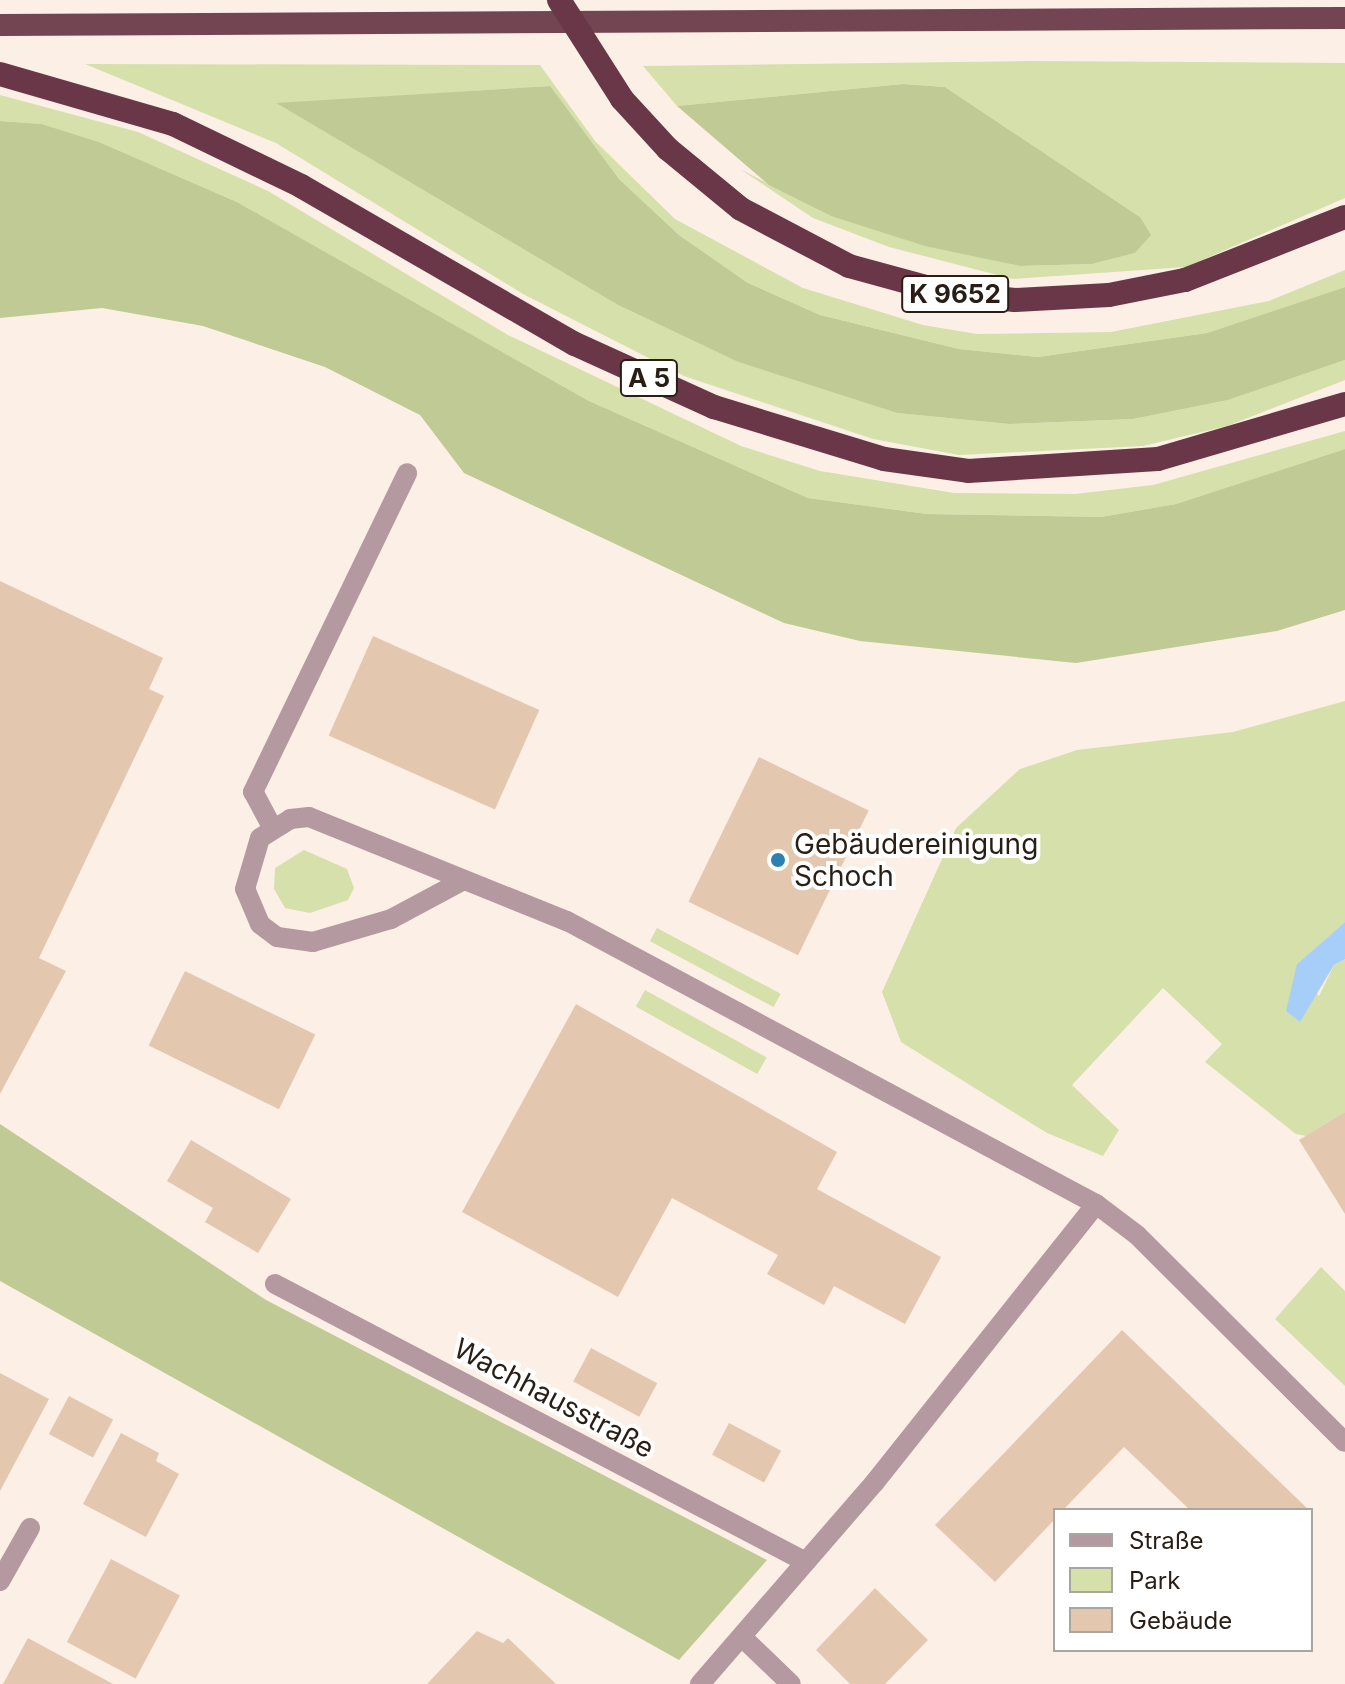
<!DOCTYPE html>
<meta charset="utf-8">
<style>
body{margin:0}
#map{position:relative;width:1345px;height:1684px;overflow:hidden;background:#fcefe6;font-family:Inter,sans-serif}
div>[style]{position:absolute}
[style*='--x']{left:calc(var(--x)*1px);top:calc(var(--y)*1px);width:calc(var(--w)*1px);rotate:calc(var(--a)*1deg)}
.green>*{inset:0;background:#d6e0aa;transform-origin:0 0}
.forest>*{inset:0;background:#c0ca94}
.water>*{inset:0;background:#a7cef9}
.building>*{inset:0;background:#e3c8af;transform-origin:0 0}
.service>*{height:20px;margin:-10px;padding:0 10px;transform-origin:10px;border-radius:10px;background:#b499a0}
.minor>*{height:20px;margin:-10px;padding:0 10px;transform-origin:10px;border-radius:10px;background:#b499a0}
.trunk>*{height:22px;margin:-11px;padding:0 11px;transform-origin:11px;border-radius:11px;background:#734452}
.motorway>*{height:24px;margin:-12px;padding:0 12px;transform-origin:12px;border-radius:12px;background:#693747}
.motorway-bridge>*{height:24px;margin:-12px;padding:0 12px;transform-origin:12px;border-radius:12px;background:#693747}
.dots>*{width:22px;height:22px;translate:-50% -50%;box-sizing:border-box;border:4px solid #fff;border-radius:50%}
span{translate:-50% -50%;white-space:nowrap;text-align:center;line-height:1.15;-webkit-text-stroke:8px #fff;paint-order:stroke}
.shield-label span{padding:2px 6px;background:#fff;border:2px solid;border-radius:6px;-webkit-text-stroke-width:0}
.shield-label{font-size:26px;color:#291e15;font-weight:700}
.poi-label{font-size:28px;color:#291e15}
.left{translate:0 -50%;text-align:left}
.street-label{font-size:28px;color:#291e15}
.legend{position:absolute;left:1053px;top:1508px;width:260px;height:144px;box-sizing:border-box;background:#fff;border:2px solid #a9a5a1;margin:0;padding:10px 14px;list-style:none;font-size:24px;color:#291e15}
.legend li{display:flex;align-items:center;gap:16px;height:40px}
.legend b{width:40px;border:2px solid #a9a5a1}
</style>
<div id="map">
<div class="green">
<i style="clip-path:polygon(1030px 61px,1345px 63px,1345px 198px,1186px 267px,1013px 279px,889px 247px,813px 218px,740px 169px,831px 216px,1020px 266px,1092px 264px,1135px 253px,1150px 235px,1140px 217px,945px 87px,903px 84px,677px 106px,643px 66px)"></i>
<i style="clip-path:polygon(85px 64px,540px 65px,595px 141px,675px 219px,803px 288px,923px 325px,977px 334px,1111px 332px,1269px 301px,1345px 270px,1345px 287px,1207px 333px,1038px 357px,959px 349px,820px 315px,748px 283px,679px 235px,619px 179px,549px 86px,278px 104px,618px 305px,738px 362px,897px 413px,1009px 424px,1133px 419px,1228px 400px,1345px 360px,1345px 380px,1227px 426px,1143px 446px,959px 455px,873px 439px,684px 376px,523px 294px,276px 143px)"></i>
<i style="clip-path:polygon(0 95px,138px 132px,268px 191px,508px 335px,741px 446px,820px 471px,954px 493px,1075px 494px,1153px 485px,1345px 431px,1345px 449px,1176px 504px,1101px 517px,927px 514px,808px 498px,589px 401px,237px 202px,99px 142px,42px 124px,0 121px)"></i>
<i style="clip-path:polygon(1345px 701px,1345px 922px,1297px 964px,1319px 996px,1334px 965px,1345px 959px,1345px 1112px,1306px 1136px,1296px 1134px,1205px 1062px,1222px 1044px,1163px 988px,1072px 1085px,1119px 1130px,1103px 1156px,1047px 1133px,901px 1042px,882px 992px,956px 828px,1020px 769px,1077px 750px,1233px 732px)"></i>
<i style="clip-path:polygon(304px 850px,347px 869px,354px 888px,348px 900px,310px 913px,285px 908px,274px 889px,275px 868px)"></i>
<i style="left:657px;top:928px;width:140px;height:15px;rotate:28deg"></i>
<i style="left:645px;top:990px;width:139px;height:19px;rotate:29deg"></i>
<i style="clip-path:polygon(1321px 1267px,1345px 1291px,1345px 1386px,1275px 1319px)"></i>
</div>
<div class="forest">
<i style="clip-path:polygon(903px 84px,945px 87px,1140px 217px,1151px 235px,1135px 253px,1092px 264px,1020px 266px,925px 246px,831px 216px,769px 185px,677px 106px)"></i>
<i style="clip-path:polygon(550px 86px,619px 179px,679px 235px,748px 283px,820px 315px,959px 349px,1038px 357px,1207px 333px,1345px 287px,1345px 360px,1228px 400px,1133px 419px,1009px 424px,897px 413px,738px 362px,618px 305px,276px 103px)"></i>
<i style="clip-path:polygon(0 121px,42px 124px,99px 142px,237px 202px,589px 401px,808px 498px,927px 514px,1101px 517px,1176px 504px,1345px 449px,1345px 610px,1277px 631px,1076px 663px,860px 641px,784px 623px,464px 473px,420px 415px,325px 367px,203px 326px,102px 308px,0 318px)"></i>
<i style="clip-path:polygon(0 1124px,266px 1300px,767px 1560px,679px 1660px,0 1281px)"></i>
</div>
<div class="water">
<i style="clip-path:polygon(1345px 922px,1345px 959px,1334px 965px,1300px 1022px,1286px 1011px,1297px 964px)"></i>
</div>
<div class="building">
<i style="clip-path:polygon(0 581px,163px 658px,149px 689px,164px 696px,39px 958px,66px 971px,0 1094px)"></i>
<i style="left:373px;top:636px;width:182px;height:109px;rotate:24deg"></i>
<i style="left:759px;top:757px;width:122px;height:161px;rotate:26deg"></i>
<i style="left:185px;top:971px;width:145px;height:83px;rotate:26deg"></i>
<i style="clip-path:polygon(576px 1004px,837px 1152px,817px 1189px,941px 1257px,905px 1324px,834px 1286px,824px 1305px,767px 1274px,778px 1255px,672px 1198px,618px 1297px,462px 1212px)"></i>
<i style="clip-path:polygon(1345px 1112px,1345px 1214px,1299px 1140px)"></i>
<i style="clip-path:polygon(191px 1140px,291px 1199px,258px 1253px,205px 1222px,213px 1208px,167px 1181px)"></i>
<i style="clip-path:polygon(1122px 1330px,1309px 1510px,1190px 1510px,1124px 1447px,1063px 1510px,1055px 1510px,1055px 1519px,995px 1582px,935px 1525px)"></i>
<i style="left:591px;top:1348px;width:75px;height:38px;rotate:28deg"></i>
<i style="clip-path:polygon(0 1373px,49px 1399px,0 1491px)"></i>
<i style="left:69px;top:1396px;width:50px;height:43px;rotate:28deg"></i>
<i style="left:729px;top:1423px;width:59px;height:36px;rotate:28deg"></i>
<i style="clip-path:polygon(121px 1433px,159px 1453px,156px 1461px,179px 1474px,146px 1537px,83px 1504px)"></i>
<i style="left:111px;top:1559px;width:78px;height:94px;rotate:28deg"></i>
<i style="clip-path:polygon(875px 1588px,928px 1640px,885px 1684px,850px 1684px,816px 1650px)"></i>
<i style="clip-path:polygon(477px 1631px,503px 1643px,508px 1638px,556px 1684px,427px 1684px)"></i>
<i style="clip-path:polygon(28px 1638px,113px 1684px,3px 1684px)"></i>
</div>
<div class="service">
<i style="--x:275;--y:1284;--w:599;--a:27.63"></i>
</div>
<div class="minor">
<i style="--x:272;--y:827;--w:40;--a:-118"></i>
<i style="--x:253;--y:792;--w:354;--a:-64.2"></i>
<i style="--x:462;--y:881;--w:81;--a:151.8"></i>
<i style="--x:391;--y:919;--w:81;--a:163.6"></i>
<i style="--x:313;--y:942;--w:36;--a:-172"></i>
<i style="--x:277;--y:937;--w:21;--a:-143"></i>
<i style="--x:260;--y:924;--w:38;--a:-113"></i>
<i style="--x:245;--y:889;--w:53;--a:-73.6"></i>
<i style="--x:260;--y:838;--w:36;--a:-32"></i>
<i style="--x:290;--y:819;--w:19;--a:-6"></i>
<i style="--x:309;--y:817;--w:278;--a:22"></i>
<i style="--x:567;--y:921;--w:600;--a:28.15"></i>
<i style="--x:1096;--y:1204;--w:51;--a:37.1"></i>
<i style="--x:1137;--y:1235;--w:293;--a:44.9"></i>
<i style="--x:0;--y:1581;--w:61;--a:-60.5"></i>
<i style="--x:743;--y:1638;--w:66;--a:43.8"></i>
<i style="--x:700;--y:1684;--w:267;--a:-49.1"></i>
<i style="--x:875;--y:1482;--w:355;--a:-51.5"></i>
</div>
<div class="trunk">
<i style="--x:0;--y:25;--w:1345;--a:-0.3"></i>
</div>
<div class="motorway">
<i style="--x:0;--y:74;--w:180;--a:16.1"></i>
<i style="--x:173;--y:124;--w:142;--a:25.8"></i>
<i style="--x:301;--y:186;--w:316;--a:30"></i>
<i style="--x:575;--y:344;--w:153;--a:24.4"></i>
<i style="--x:714;--y:407;--w:178;--a:17"></i>
<i style="--x:884;--y:459;--w:85;--a:8.1"></i>
<i style="--x:968;--y:471;--w:190;--a:-3.6"></i>
<i style="--x:1158;--y:459;--w:195;--a:-16.4"></i>
<i style="--x:741;--y:209;--w:122;--a:27.8"></i>
<i style="--x:849;--y:266;--w:103;--a:15.3"></i>
<i style="--x:948;--y:293;--w:67;--a:6"></i>
<i style="--x:1015;--y:300;--w:94;--a:-3"></i>
<i style="--x:1109;--y:295;--w:77;--a:-11.2"></i>
<i style="--x:1185;--y:280;--w:172;--a:-21.5"></i>
</div>
<div class="motorway-bridge">
<i style="--x:559;--y:0;--w:117;--a:57.5"></i>
<i style="--x:622;--y:99;--w:68;--a:47.4"></i>
<i style="--x:668;--y:149;--w:94;--a:39.4"></i>
</div>
<div class="dots">
<i style="left:778px;top:860px;background:#2d80b0"></i>
</div>
<div class="shield-label">
<span style="left:955px;top:294px">K 9652</span>
<span style="left:649px;top:378px">A 5</span>
</div>
<div class="poi-label">
<span class="left" style="left:794px;top:860px">Gebäudereinigung<br>Schoch</span>
</div>
<div class="street-label">
<span style="left:554px;top:1398px;rotate:28deg">Wachhausstraße</span>
</div>
<ul class="legend">
<li><b style="height:10px;background:#b499a0"></b>Straße</li>
<li><b style="height:22px;background:#d6e0aa"></b>Park</li>
<li><b style="height:22px;background:#e3c8af"></b>Gebäude</li>
</ul>
</div>
